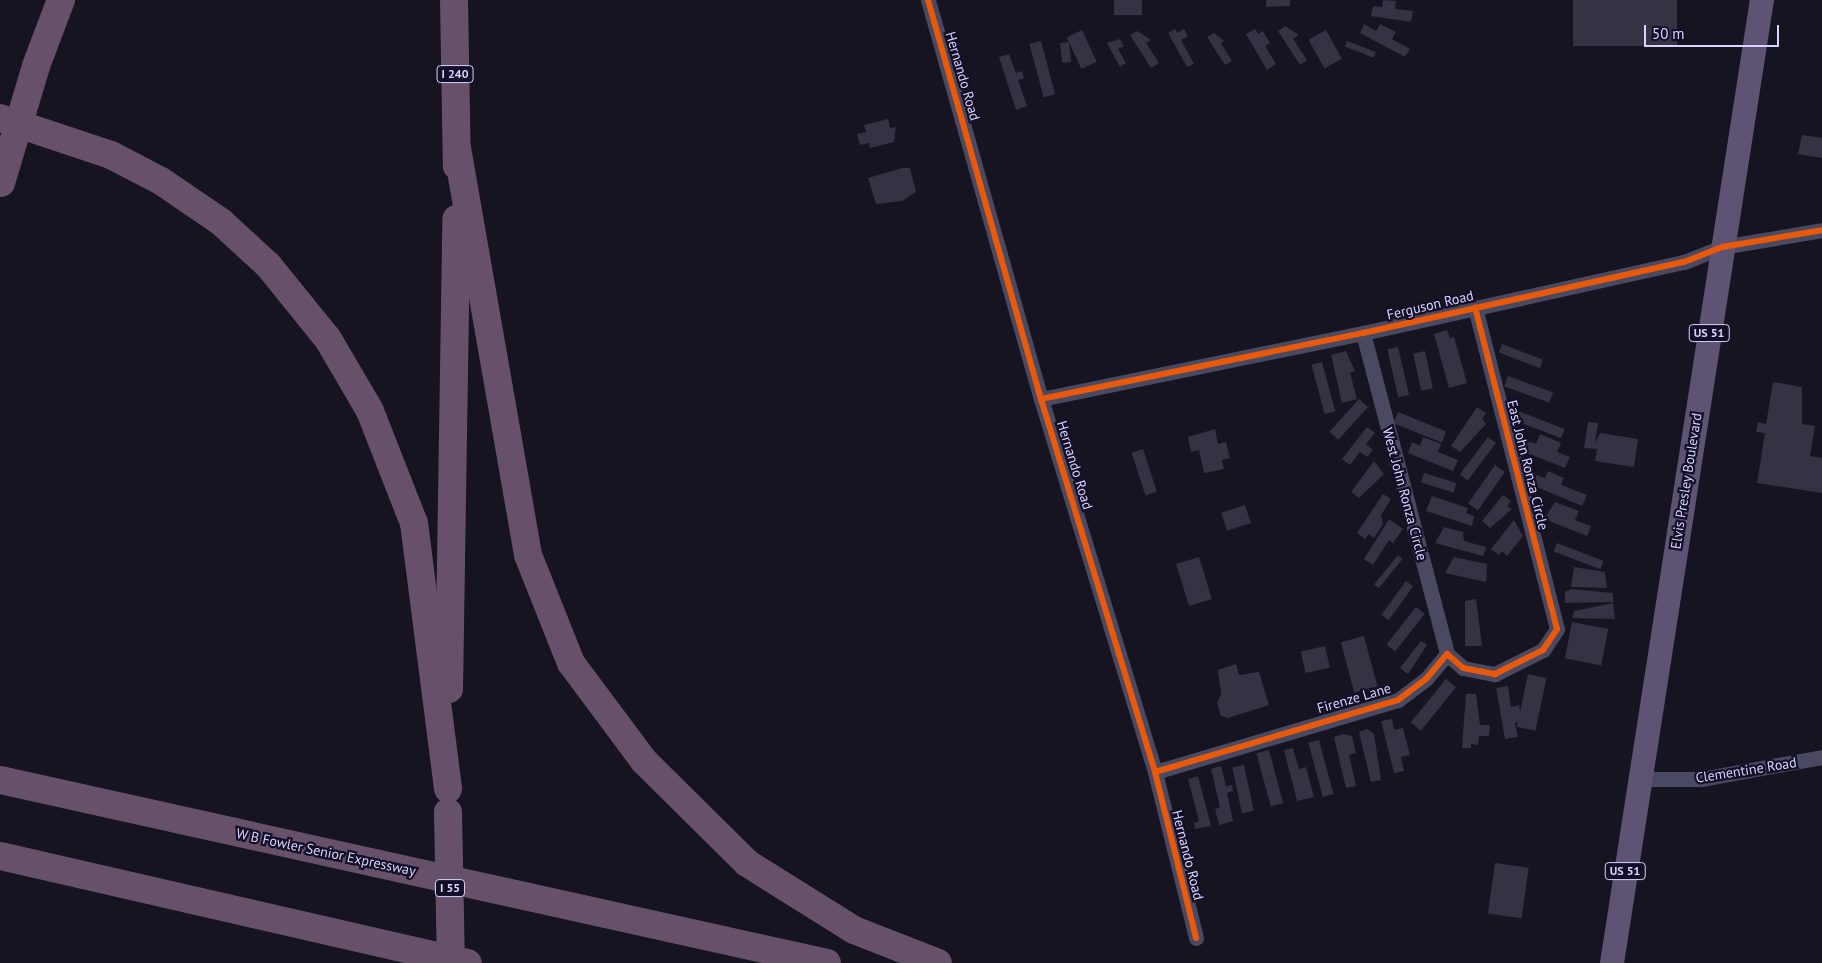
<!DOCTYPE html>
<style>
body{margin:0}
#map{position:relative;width:1822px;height:963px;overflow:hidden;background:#161421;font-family:"PT Sans",sans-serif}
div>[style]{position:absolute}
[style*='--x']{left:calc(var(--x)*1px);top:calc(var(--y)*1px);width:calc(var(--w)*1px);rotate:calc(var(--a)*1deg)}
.building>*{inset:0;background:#343243;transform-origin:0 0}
.minor>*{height:15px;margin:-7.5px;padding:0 7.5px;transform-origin:7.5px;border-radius:7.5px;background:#4a4962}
.primary>*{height:24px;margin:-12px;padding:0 12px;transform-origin:12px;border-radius:12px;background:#5e5373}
.motorway>*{height:28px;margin:-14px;padding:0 14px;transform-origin:14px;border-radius:14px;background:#67516a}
.motorway-bridge>*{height:28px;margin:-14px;padding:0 14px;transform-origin:14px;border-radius:14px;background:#67516a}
.cycleway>*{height:6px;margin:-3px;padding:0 3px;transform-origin:3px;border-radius:3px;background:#e8590c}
span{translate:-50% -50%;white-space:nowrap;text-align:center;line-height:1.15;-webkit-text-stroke:4.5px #130f26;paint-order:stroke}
.shield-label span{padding:1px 4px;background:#130f26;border:1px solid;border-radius:4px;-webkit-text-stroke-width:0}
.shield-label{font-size:12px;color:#d9d4ff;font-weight:700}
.street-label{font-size:14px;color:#d9d4ff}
.scale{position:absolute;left:1644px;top:25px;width:135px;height:22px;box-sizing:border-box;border:2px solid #d9d4ff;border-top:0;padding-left:6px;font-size:15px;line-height:18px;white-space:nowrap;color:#d9d4ff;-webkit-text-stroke:4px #130f26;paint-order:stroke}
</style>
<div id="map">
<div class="building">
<i style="left:1114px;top:0;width:28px;height:15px"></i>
<i style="clip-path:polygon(1266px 0,1290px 0,1290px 6px,1266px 7px)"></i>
<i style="clip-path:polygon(1383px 0,1396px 1px,1395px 9px,1413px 11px,1411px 22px,1371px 16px,1373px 6px,1382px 7px)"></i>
<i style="left:1573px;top:0;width:104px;height:46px"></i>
<i style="clip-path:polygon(1364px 24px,1376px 31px,1380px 24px,1396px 32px,1392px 39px,1410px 49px,1405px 57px,1360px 33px)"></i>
<i style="clip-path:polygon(1285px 26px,1299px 35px,1293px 39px,1307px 60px,1300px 65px,1278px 31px)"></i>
<i style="clip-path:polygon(1175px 29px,1177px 33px,1184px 29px,1188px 36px,1181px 40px,1194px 64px,1187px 67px,1168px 33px)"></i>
<i style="clip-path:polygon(1255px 29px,1258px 34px,1263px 31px,1270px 43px,1265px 46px,1276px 64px,1267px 70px,1246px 34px)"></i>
<i style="left:1082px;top:30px;width:35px;height:17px;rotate:65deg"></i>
<i style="left:1326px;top:30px;width:33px;height:20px;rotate:61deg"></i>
<i style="clip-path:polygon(1137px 31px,1151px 40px,1146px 43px,1159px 63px,1151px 68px,1130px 35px)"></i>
<i style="clip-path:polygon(1214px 33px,1224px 41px,1221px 43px,1232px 61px,1225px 65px,1207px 37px)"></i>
<i style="clip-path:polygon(1120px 39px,1124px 46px,1118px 49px,1126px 63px,1120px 67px,1107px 43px)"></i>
<i style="left:1041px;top:41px;width:55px;height:12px;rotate:75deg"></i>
<i style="left:1347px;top:41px;width:31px;height:6px;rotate:21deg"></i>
<i style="left:1069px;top:42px;width:20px;height:9px;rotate:84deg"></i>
<i style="clip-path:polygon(1009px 54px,1016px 73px,1022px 71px,1024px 78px,1018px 80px,1027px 106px,1016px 110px,999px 57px)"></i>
<i style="clip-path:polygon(888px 119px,890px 128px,896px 127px,894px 142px,870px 148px,869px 143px,860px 145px,857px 134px,866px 132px,864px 125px)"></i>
<i style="clip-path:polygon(1802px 135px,1822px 138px,1822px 158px,1798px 154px)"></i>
<i style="clip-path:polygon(902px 168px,910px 168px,916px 192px,902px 201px,876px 204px,868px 178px)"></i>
<i style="clip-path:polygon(1447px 330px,1450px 338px,1454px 337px,1467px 383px,1449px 388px,1434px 334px)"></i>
<i style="left:1502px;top:344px;width:44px;height:9px;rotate:21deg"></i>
<i style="left:1398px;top:347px;width:49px;height:11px;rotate:77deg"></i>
<i style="clip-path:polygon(1346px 351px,1355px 371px,1350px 373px,1357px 399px,1342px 403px,1331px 355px)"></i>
<i style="left:1425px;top:351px;width:38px;height:12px;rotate:78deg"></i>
<i style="left:1322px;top:362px;width:51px;height:11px;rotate:75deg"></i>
<i style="left:1508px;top:376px;width:48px;height:11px;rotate:20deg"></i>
<i style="clip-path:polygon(1773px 382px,1802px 387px,1802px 424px,1815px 426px,1810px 456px,1822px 458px,1822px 493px,1757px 483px,1765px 433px,1756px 432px,1758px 422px,1766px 424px)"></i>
<i style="left:1359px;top:399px;width:12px;height:44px;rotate:42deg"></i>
<i style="clip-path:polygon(1477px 407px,1486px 413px,1482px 419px,1486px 424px,1460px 452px,1451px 446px)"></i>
<i style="left:1518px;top:411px;width:50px;height:10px;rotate:21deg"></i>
<i style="left:1398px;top:412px;width:52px;height:12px;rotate:22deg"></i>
<i style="clip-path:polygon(1588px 422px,1598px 423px,1595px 443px,1600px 433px,1638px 439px,1634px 467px,1595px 461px,1597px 449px,1584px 448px)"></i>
<i style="clip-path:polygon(1367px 427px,1375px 433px,1366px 444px,1373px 450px,1367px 457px,1360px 452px,1350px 465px,1342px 459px)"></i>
<i style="clip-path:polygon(1215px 429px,1218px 444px,1226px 442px,1230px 458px,1222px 460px,1224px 469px,1204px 473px,1199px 450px,1191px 452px,1188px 437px)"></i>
<i style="clip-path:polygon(1540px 434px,1561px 443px,1557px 452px,1570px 457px,1565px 468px,1522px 451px,1526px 440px,1536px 444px)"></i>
<i style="clip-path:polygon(1423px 437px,1441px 444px,1438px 452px,1458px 460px,1453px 471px,1408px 453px,1412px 442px,1420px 446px)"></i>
<i style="left:1488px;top:437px;width:10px;height:47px;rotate:37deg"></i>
<i style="left:1143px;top:449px;width:45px;height:12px;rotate:72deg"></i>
<i style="clip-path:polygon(1374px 461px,1384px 474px,1359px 498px,1351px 492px)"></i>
<i style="left:1495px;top:465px;width:12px;height:47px;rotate:35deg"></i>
<i style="clip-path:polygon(1548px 471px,1564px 478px,1561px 485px,1587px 495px,1582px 506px,1532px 485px,1536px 475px,1545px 478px)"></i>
<i style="left:1424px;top:473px;width:34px;height:10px;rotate:17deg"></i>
<i style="clip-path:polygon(1383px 494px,1391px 499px,1381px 515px,1383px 524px,1374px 538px,1369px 534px,1365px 539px,1357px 533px)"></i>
<i style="clip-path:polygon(1503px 495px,1511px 501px,1507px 506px,1512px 509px,1490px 528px,1482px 521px)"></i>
<i style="clip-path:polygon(1432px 496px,1468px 508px,1466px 513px,1474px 516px,1472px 526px,1426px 511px)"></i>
<i style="clip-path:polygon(1555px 502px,1579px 511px,1575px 520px,1591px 526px,1587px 536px,1544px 519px)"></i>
<i style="left:1245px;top:505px;width:19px;height:25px;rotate:72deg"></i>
<i style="clip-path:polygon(1389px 519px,1403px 529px,1393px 543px,1389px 540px,1373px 565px,1364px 559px)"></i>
<i style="clip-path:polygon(1514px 520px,1523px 536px,1507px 556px,1502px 551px,1499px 555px,1491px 549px)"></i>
<i style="clip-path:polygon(1444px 527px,1463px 532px,1464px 541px,1486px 547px,1483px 556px,1435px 543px)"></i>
<i style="left:1557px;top:543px;width:50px;height:9px;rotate:21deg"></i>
<i style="left:1398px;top:555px;width:6px;height:38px;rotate:39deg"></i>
<i style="left:1199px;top:557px;width:44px;height:24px;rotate:73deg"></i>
<i style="clip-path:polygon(1454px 557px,1487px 564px,1486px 582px,1445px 573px)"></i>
<i style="clip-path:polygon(1574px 567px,1605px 572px,1607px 588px,1571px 587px)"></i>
<i style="left:1406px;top:581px;width:9px;height:42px;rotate:36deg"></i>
<i style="clip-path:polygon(1571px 589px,1613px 593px,1613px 602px,1565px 603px,1565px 592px)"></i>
<i style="clip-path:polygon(1476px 599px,1482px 646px,1465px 646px,1465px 601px)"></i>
<i style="clip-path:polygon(1613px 603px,1615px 619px,1572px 618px,1574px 611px)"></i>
<i style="left:1416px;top:607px;width:11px;height:48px;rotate:38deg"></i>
<i style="left:1572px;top:622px;width:37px;height:37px;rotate:11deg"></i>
<i style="left:1364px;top:636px;width:52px;height:24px;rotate:75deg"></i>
<i style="clip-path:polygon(1421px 641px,1427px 645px,1408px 674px,1400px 668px)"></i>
<i style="left:1325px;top:646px;width:22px;height:25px;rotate:77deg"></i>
<i style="clip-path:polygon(1236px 664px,1239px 675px,1259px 672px,1269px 705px,1228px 718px,1221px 716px,1217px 703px,1221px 694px,1218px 670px)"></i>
<i style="left:1528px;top:674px;width:19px;height:54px;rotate:12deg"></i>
<i style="left:1446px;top:679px;width:13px;height:56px;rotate:39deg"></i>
<i style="clip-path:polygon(1508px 686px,1511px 707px,1519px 705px,1522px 721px,1515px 723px,1518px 737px,1505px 739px,1496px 688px)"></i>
<i style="clip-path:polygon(1466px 694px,1476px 694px,1480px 725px,1490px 725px,1489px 736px,1479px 736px,1478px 745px,1471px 744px,1471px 748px,1462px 748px)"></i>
<i style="clip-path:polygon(1392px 719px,1394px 730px,1403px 728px,1410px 755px,1401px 757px,1404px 771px,1394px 773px,1381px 721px)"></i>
<i style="clip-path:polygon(1367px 729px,1374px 734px,1381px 780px,1371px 782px,1359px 732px)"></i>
<i style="clip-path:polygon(1343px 734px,1352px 736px,1356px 753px,1349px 755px,1356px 786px,1346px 788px,1334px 737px)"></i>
<i style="left:1319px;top:740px;width:56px;height:11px;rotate:75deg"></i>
<i style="clip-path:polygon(1293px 748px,1299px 769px,1306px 767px,1314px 797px,1297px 801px,1284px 750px)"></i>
<i style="left:1269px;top:750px;width:55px;height:13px;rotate:75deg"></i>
<i style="left:1244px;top:765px;width:47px;height:12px;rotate:78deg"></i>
<i style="clip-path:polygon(1221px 766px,1226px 786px,1232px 785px,1233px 791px,1227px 793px,1233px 821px,1219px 825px,1215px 809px,1220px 807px,1211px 769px)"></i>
<i style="clip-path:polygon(1198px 776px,1211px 826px,1195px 829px,1194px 823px,1199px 821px,1188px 779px)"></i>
<i style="left:1495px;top:863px;width:34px;height:51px;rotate:8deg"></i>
</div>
<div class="minor">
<i style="--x:928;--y:0;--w:415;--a:74.2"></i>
<i style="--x:1041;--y:399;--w:390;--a:73"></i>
<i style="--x:1155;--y:772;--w:171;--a:76.1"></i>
<i style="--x:1363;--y:333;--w:332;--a:75.3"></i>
<i style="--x:1041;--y:399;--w:329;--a:-11.6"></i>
<i style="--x:1363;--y:333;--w:329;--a:-12.5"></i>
<i style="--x:1684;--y:262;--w:41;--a:-21.5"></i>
<i style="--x:1722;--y:247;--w:101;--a:-9.6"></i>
<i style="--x:1155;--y:772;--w:253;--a:-16.5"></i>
<i style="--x:1398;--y:700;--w:35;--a:-37"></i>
<i style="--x:1426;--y:679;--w:33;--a:-50"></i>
<i style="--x:1447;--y:654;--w:21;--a:41"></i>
<i style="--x:1463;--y:668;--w:33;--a:11"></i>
<i style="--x:1495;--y:674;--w:54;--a:-26.6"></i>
<i style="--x:1543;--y:650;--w:25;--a:-56"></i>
<i style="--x:1557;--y:629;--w:332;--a:-104.3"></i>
<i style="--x:1639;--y:779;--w:62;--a:0"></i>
<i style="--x:1701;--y:779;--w:123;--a:-10.3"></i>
</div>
<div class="primary">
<i style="--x:1612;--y:963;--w:975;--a:-81.15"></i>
</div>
<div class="motorway">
<i style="--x:454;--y:0;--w:166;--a:89"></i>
<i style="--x:36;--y:66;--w:71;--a:-69.3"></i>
<i style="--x:0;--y:118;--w:117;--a:18.4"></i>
<i style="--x:111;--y:155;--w:56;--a:27.5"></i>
<i style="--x:161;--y:181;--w:73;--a:34.3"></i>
<i style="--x:221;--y:222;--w:64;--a:42.5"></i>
<i style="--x:268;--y:265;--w:95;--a:51"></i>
<i style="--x:328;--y:339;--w:83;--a:59.7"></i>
<i style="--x:370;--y:411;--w:120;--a:68.6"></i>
<i style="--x:414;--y:523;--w:268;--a:82.7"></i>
<i style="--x:457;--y:148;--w:413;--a:80.1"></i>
<i style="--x:528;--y:555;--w:116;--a:68.3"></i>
<i style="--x:571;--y:663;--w:122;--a:53.3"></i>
<i style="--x:644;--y:761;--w:145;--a:44.7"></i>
<i style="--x:747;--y:863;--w:126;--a:32.1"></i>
<i style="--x:854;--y:930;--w:90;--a:21.4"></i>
<i style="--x:449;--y:689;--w:470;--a:-89.1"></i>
<i style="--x:0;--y:780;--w:847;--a:12.48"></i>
<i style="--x:0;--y:856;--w:480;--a:12.9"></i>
</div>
<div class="motorway-bridge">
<i style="--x:1;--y:183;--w:122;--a:-73.3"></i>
<i style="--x:448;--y:812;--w:151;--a:88.9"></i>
</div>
<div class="cycleway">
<i style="--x:928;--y:0;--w:415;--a:74.2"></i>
<i style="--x:1041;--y:399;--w:390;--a:73"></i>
<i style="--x:1155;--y:772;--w:171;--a:76.1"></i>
<i style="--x:1041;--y:399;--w:329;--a:-11.6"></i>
<i style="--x:1363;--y:333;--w:329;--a:-12.5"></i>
<i style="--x:1684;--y:262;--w:41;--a:-21.5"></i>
<i style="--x:1722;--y:247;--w:101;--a:-9.6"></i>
<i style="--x:1155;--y:772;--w:253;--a:-16.5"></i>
<i style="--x:1398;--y:700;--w:35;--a:-37"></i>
<i style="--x:1426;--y:679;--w:33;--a:-50"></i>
<i style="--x:1447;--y:654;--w:21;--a:41"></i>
<i style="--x:1463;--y:668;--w:33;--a:11"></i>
<i style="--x:1495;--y:674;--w:54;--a:-26.6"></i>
<i style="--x:1543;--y:650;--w:25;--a:-56"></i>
<i style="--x:1557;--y:629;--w:332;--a:-104.3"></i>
</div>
<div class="shield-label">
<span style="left:455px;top:74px">I 240</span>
<span style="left:1709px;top:333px">US 51</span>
<span style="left:1625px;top:871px">US 51</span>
<span style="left:450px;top:888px">I 55</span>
</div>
<div class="street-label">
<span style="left:963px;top:76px;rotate:74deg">Hernando Road</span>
<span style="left:1430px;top:305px;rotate:-13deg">Ferguson Road</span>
<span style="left:1075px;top:465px;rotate:73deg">Hernando Road</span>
<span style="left:1528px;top:465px;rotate:76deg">East John Ronza Circle</span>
<span style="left:1686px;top:481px;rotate:-81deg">Elvis Presley Boulevard</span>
<span style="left:1405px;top:494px;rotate:75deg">West John Ronza Circle</span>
<span style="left:1354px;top:698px;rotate:-16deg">Firenze Lane</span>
<span style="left:1746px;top:770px;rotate:-9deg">Clementine Road</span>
<span style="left:326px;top:852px;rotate:12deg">W B Fowler Senior Expressway</span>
<span style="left:1188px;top:855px;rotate:76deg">Hernando Road</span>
</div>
<div class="scale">50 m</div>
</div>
